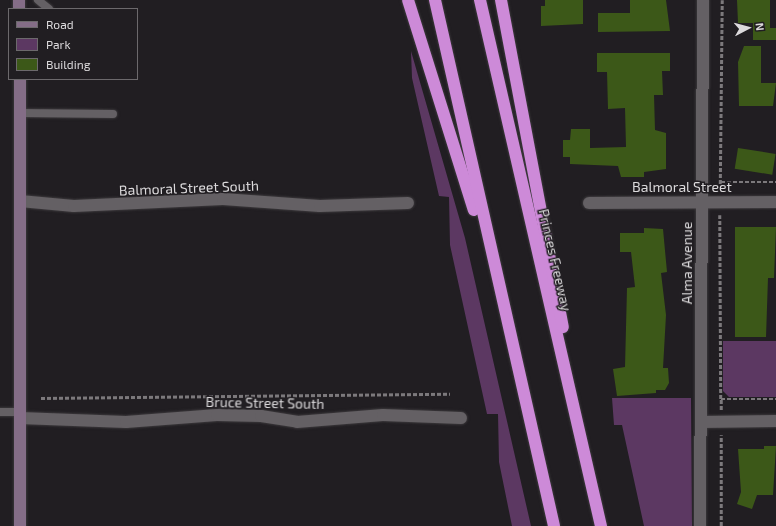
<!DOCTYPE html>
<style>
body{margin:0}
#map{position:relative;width:776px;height:526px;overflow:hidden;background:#211e22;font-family:"Exo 2",sans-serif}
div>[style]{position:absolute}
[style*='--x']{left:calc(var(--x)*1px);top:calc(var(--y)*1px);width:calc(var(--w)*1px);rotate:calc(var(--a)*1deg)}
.green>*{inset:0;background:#5c3862}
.building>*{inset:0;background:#3c5818;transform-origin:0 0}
.path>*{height:2.5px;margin-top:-1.25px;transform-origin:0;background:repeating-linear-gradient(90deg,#7c797c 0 4px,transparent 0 6px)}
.roads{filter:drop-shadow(0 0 1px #3d3a3d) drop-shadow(0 0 1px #3d3a3d)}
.lane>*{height:8px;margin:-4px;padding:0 4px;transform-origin:4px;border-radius:4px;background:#646064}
.street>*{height:12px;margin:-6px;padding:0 6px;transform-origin:6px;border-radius:6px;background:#646064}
.secondary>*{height:12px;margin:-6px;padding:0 6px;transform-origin:6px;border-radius:6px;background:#846d87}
.highway>*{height:12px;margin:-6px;padding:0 6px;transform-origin:6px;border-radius:6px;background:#cd8ad8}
span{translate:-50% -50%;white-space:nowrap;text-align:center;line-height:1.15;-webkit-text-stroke:3px #211e22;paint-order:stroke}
.street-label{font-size:14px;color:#dcdadc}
.legend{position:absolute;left:8px;top:8px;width:130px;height:72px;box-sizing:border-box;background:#211e22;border:1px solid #6c696c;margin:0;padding:5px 7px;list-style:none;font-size:12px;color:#dcdadc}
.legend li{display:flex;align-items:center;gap:8px;height:20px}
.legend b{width:20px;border:1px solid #6c696c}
.north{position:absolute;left:728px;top:8px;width:40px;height:40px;-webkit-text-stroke:3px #211e22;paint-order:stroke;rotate:84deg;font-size:11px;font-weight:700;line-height:16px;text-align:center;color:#dcdadc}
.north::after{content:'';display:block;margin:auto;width:14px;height:18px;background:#dcdadc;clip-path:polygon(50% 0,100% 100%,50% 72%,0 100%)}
</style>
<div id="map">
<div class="green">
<i style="clip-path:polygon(411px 51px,465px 238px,531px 526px,512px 526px,499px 462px,498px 414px,487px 414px,450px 245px,449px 197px,439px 196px,412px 78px)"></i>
<i style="clip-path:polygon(723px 341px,776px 341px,776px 397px,729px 397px,723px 391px)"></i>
<i style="clip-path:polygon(612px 398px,691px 398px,692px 526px,644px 526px,622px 425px,614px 425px)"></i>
</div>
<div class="building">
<i style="clip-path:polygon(545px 0,583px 0,583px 24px,541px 26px,541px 6px,545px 6px)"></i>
<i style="clip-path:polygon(630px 0,666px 0,670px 31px,598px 32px,598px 13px,630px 13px)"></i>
<i style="clip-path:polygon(737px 0,770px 0,770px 28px,776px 28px,776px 40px,753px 40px,753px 23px,738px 23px)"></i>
<i style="clip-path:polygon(744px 46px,761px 46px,761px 83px,776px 83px,773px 106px,739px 106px,738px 62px)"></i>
<i style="clip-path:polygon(597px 53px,670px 53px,670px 71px,662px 71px,663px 95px,654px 95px,655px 130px,666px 133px,666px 169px,644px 172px,644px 177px,621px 177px,618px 166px,570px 164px,570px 157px,563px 157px,563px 140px,570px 140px,571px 129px,590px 129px,590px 148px,626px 147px,625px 108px,608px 109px,607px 72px,597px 72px)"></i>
<i style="left:738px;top:148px;width:38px;height:21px;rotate:9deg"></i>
<i style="clip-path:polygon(735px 227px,776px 227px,774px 278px,768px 278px,766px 337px,735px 337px)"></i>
<i style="clip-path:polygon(644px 228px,663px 229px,667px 272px,661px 273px,666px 315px,663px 368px,668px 368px,669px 383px,665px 390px,656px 390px,656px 393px,617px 396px,613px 369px,625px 367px,627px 288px,635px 287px,631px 252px,620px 252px,620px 233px,644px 233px)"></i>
<i style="clip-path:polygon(764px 446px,776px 446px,773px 495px,757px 495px,752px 509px,737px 504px,741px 492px,738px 449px,764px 449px)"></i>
</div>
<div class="path">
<i style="--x:721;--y:182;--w:55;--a:0"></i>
<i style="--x:720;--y:190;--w:190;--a:-89.4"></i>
<i style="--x:720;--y:215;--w:184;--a:89.7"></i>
<i style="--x:41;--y:398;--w:409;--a:-0.6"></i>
<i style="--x:721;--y:410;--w:11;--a:-90"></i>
<i style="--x:721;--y:399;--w:55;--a:0"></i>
<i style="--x:721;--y:526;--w:91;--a:-90"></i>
</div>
<div class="roads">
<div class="lane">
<i style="--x:38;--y:0;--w:14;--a:39"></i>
<i style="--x:20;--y:113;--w:93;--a:0.6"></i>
<i style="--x:0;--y:412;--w:20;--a:0"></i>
</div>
<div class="street">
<i style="--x:20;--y:201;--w:54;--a:5.3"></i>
<i style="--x:74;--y:206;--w:149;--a:-2.7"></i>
<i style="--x:223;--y:199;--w:97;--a:4.1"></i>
<i style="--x:320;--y:206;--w:88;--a:-2"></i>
<i style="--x:589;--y:203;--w:187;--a:-0.3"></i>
<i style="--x:20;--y:418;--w:106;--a:2.2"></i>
<i style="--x:126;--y:422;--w:91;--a:-4.4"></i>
<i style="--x:217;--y:415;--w:44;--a:1.3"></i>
<i style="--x:261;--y:416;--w:36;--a:9"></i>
<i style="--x:297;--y:422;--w:86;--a:-4.7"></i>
<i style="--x:383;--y:415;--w:78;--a:2.2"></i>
<i style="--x:701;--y:422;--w:75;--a:-0.8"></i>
<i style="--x:700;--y:526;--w:526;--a:-89.67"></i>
</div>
<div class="secondary">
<i style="--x:19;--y:0;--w:9;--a:90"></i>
<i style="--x:20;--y:79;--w:447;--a:90"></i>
</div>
<div class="highway">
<i style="--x:408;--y:0;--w:220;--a:72.6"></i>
<i style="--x:435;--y:0;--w:539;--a:77.25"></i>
<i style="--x:480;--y:0;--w:540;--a:77.05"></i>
<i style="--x:501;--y:0;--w:333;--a:79.3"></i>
</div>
</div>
<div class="street-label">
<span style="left:682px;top:187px">Balmoral Street</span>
<span style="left:189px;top:188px;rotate:-2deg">Balmoral Street South</span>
<span style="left:555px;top:260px;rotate:77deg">Princes Freeway</span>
<span style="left:687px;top:263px;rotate:-90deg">Alma Avenue</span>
<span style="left:265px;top:403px;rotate:1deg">Bruce Street South</span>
</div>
<ul class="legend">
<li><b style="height:5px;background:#846d87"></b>Road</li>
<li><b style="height:11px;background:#5c3862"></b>Park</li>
<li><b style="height:11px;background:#3c5818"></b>Building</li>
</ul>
<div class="north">N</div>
</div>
